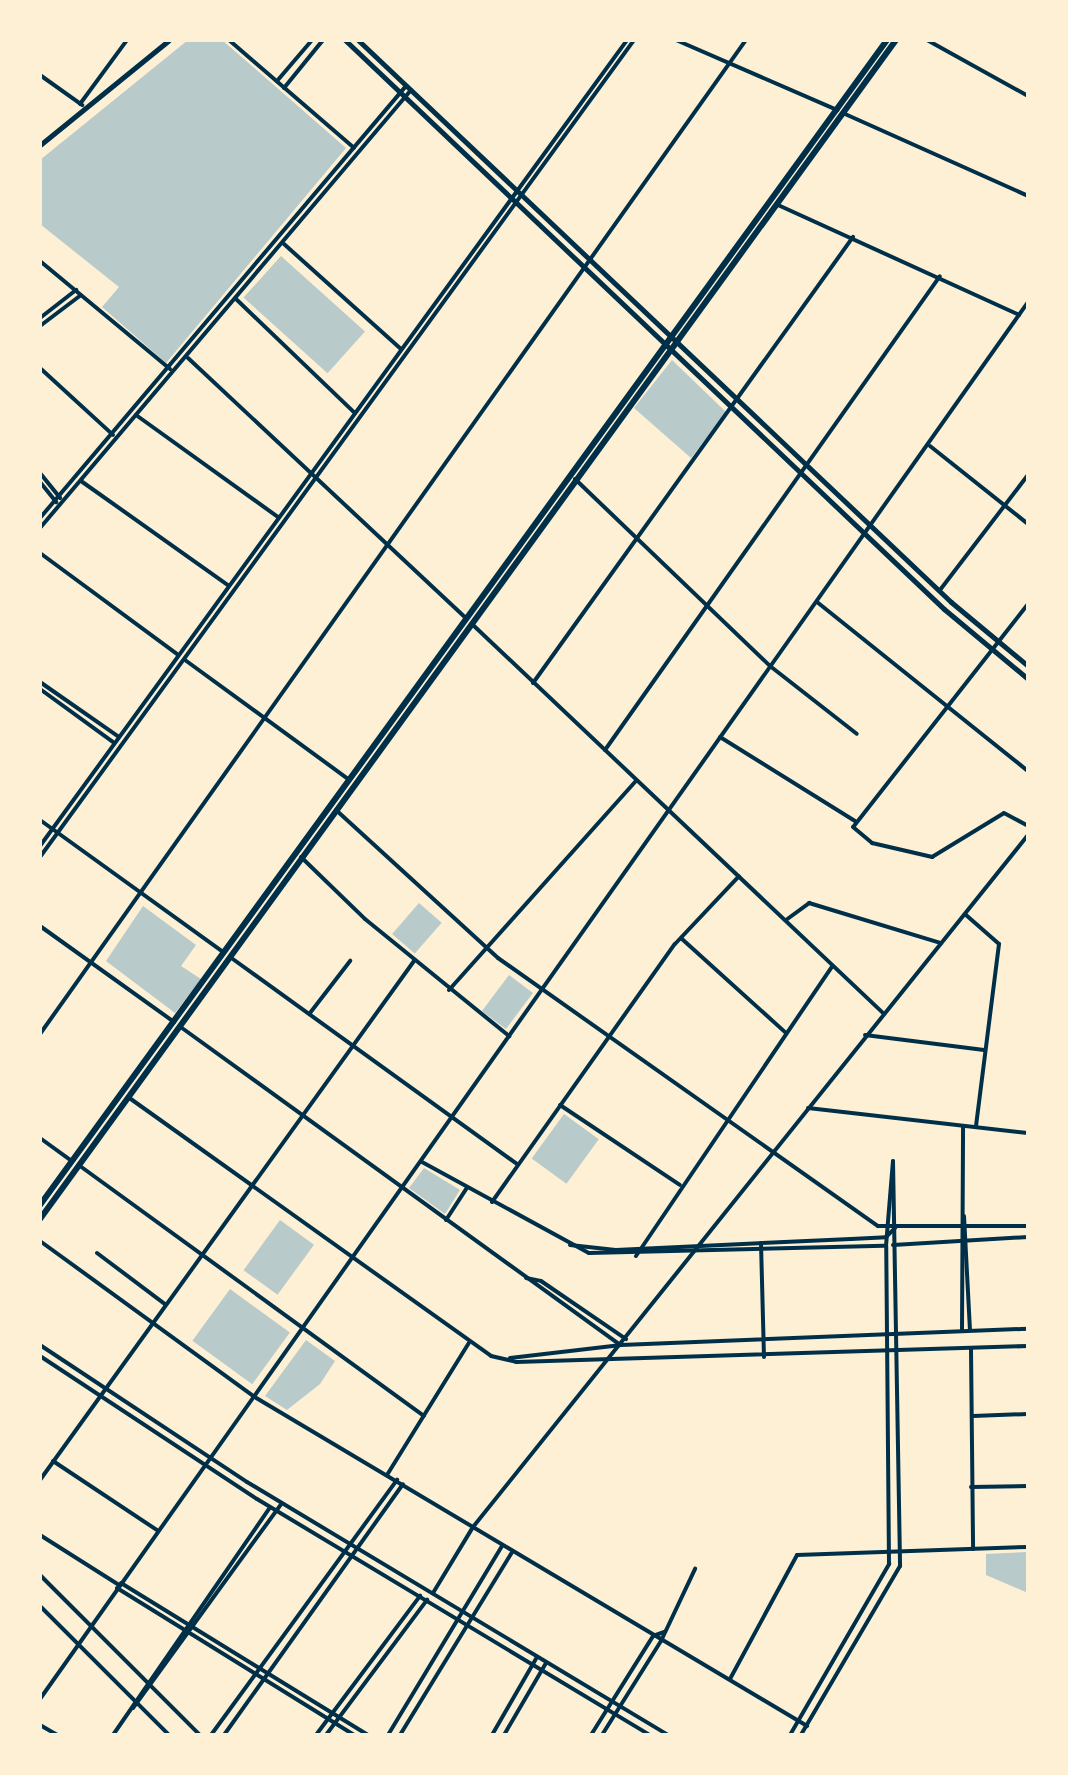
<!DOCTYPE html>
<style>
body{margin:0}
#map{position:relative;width:1068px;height:1775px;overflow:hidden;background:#fdf0d5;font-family:Helvetica,sans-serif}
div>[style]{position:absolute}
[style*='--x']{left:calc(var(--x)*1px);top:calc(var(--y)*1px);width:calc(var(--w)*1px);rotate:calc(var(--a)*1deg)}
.green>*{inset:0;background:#b9caca;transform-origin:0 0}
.minor>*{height:4px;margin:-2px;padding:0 2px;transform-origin:2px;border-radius:2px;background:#003049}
.tertiary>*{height:5px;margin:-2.5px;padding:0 2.5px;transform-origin:2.5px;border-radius:2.5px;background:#003049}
.secondary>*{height:6px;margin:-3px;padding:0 3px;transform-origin:3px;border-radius:3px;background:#003049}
span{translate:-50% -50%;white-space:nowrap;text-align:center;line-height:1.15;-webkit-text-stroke:10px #fdf0d5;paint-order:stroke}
.frame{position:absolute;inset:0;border:42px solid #fdf0d5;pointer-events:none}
</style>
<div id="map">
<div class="green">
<i style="clip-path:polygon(188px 40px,222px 40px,346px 148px,166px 363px,102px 307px,119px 287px,40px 224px,40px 160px)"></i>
<i style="left:281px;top:256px;width:113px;height:56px;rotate:42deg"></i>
<i style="clip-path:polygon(672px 360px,726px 412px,691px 458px,634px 408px)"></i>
<i style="left:419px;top:903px;width:30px;height:41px;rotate:41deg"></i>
<i style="clip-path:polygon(143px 906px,196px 945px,181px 966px,201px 979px,175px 1013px,106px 961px)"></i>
<i style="left:509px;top:975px;width:30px;height:45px;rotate:37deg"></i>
<i style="left:564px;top:1114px;width:43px;height:55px;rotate:36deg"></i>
<i style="clip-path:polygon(424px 1168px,460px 1190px,445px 1214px,409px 1188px)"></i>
<i style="left:280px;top:1220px;width:42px;height:62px;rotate:36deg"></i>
<i style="left:230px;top:1289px;width:74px;height:64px;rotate:36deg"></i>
<i style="clip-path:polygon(306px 1340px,335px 1361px,320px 1384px,287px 1410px,265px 1396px)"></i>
<i style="clip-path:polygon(1028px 1552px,1028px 1593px,986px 1575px,986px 1554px)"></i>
</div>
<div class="minor">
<i style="--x:229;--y:40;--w:165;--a:40.8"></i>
<i style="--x:676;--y:40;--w:176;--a:23.5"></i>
<i style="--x:927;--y:40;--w:115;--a:29"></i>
<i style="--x:40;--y:75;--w:52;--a:35.5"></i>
<i style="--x:277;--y:81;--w:54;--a:-49.5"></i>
<i style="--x:284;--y:88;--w:62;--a:-50.9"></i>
<i style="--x:80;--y:104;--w:79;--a:-53.7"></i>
<i style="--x:845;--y:114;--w:201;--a:24.1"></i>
<i style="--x:778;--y:205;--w:265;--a:24.5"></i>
<i style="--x:284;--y:244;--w:156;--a:41.9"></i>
<i style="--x:40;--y:261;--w:169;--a:39.7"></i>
<i style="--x:236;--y:299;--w:163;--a:43.8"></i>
<i style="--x:40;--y:318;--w:46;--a:-37.9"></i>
<i style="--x:40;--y:326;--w:51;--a:-37.1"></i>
<i style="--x:188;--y:358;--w:379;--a:43.1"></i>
<i style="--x:40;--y:368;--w:99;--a:42.5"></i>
<i style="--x:136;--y:415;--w:175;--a:35.7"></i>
<i style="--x:930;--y:446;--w:125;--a:38.5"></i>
<i style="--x:40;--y:473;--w:32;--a:51"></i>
<i style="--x:575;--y:479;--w:270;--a:43.8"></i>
<i style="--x:770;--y:666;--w:110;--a:38"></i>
<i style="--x:81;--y:481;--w:180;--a:35.3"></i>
<i style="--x:40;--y:482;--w:26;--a:51"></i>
<i style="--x:40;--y:518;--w:566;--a:-49.73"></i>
<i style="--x:40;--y:528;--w:574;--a:-49.73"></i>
<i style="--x:40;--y:553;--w:170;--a:36.4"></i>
<i style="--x:940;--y:590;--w:145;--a:-52.6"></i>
<i style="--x:817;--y:602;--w:270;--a:38.7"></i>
<i style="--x:1028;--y:604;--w:283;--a:128.1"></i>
<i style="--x:853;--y:827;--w:25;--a:40"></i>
<i style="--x:872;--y:843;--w:62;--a:13.1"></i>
<i style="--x:932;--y:857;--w:84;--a:-31.4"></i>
<i style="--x:1004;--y:813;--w:27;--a:28"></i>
<i style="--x:473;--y:625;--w:564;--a:43.42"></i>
<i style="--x:185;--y:660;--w:202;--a:36.1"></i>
<i style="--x:40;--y:682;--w:96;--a:34.8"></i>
<i style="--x:533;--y:683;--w:549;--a:-54.34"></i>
<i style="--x:40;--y:689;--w:90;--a:36"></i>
<i style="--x:720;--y:737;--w:159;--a:31.9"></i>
<i style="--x:605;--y:750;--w:580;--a:-54.75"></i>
<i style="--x:336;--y:810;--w:219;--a:42.4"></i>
<i style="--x:498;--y:958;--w:465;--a:35.2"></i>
<i style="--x:878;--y:1226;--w:150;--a:0"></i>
<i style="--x:40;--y:820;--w:226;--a:35.8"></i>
<i style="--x:40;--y:846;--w:997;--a:-53.93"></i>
<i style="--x:40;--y:857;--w:1010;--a:-53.98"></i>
<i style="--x:301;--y:857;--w:89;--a:44.1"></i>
<i style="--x:365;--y:919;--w:186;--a:39.1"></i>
<i style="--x:966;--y:915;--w:44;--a:41.3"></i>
<i style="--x:999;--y:944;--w:184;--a:97.2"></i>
<i style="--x:786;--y:920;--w:29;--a:-36"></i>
<i style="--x:809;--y:903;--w:138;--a:16.9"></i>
<i style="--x:40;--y:926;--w:165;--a:35.6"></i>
<i style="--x:682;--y:939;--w:140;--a:42.1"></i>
<i style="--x:230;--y:957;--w:355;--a:35.8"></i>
<i style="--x:449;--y:990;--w:280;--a:-48.2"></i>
<i style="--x:310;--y:1013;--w:66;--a:-52.4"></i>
<i style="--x:182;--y:1028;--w:539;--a:35.87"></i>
<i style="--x:40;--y:1034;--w:1219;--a:-54.62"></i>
<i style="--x:865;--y:1035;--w:120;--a:7.2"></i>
<i style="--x:128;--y:1097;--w:446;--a:35.5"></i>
<i style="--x:491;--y:1356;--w:26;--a:13"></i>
<i style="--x:516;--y:1362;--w:512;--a:-1.79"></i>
<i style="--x:560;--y:1105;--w:144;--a:33.7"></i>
<i style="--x:808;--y:1108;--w:221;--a:6.5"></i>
<i style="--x:40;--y:1138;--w:39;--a:36"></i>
<i style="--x:422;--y:1162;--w:190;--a:28.6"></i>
<i style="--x:589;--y:1253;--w:295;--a:-1.4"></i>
<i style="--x:80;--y:1166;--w:425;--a:36"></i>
<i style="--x:492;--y:1202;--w:316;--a:-54.7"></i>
<i style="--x:675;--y:944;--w:93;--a:-46.7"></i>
<i style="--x:964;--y:1216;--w:114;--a:87"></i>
<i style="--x:446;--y:1220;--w:38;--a:-57"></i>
<i style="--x:40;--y:1241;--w:263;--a:36"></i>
<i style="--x:253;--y:1396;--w:645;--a:30.78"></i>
<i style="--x:761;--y:1243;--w:114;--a:88.5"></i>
<i style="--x:570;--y:1245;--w:46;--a:6.2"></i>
<i style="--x:616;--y:1250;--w:235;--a:-2.7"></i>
<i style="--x:851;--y:1239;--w:35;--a:-3"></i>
<i style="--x:886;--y:1237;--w:13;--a:-45"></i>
<i style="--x:893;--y:1245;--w:135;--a:-3.4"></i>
<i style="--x:97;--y:1253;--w:85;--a:36.9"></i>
<i style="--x:636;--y:1256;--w:349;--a:-55.9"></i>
<i style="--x:526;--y:1278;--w:15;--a:11"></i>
<i style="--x:541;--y:1281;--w:103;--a:34.3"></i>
<i style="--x:962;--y:1331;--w:205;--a:-89.7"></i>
<i style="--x:40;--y:1345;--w:248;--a:33.5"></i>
<i style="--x:247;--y:1482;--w:491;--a:31"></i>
<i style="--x:971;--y:1349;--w:200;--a:89.4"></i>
<i style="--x:40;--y:1356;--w:260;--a:33.4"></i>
<i style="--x:257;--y:1499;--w:458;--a:31"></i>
<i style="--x:510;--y:1358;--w:112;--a:-6.7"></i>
<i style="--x:621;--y:1345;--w:407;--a:-2.3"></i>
<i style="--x:973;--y:1416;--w:55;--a:-2.1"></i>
<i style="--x:53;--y:1461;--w:125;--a:33.6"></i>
<i style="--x:387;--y:1475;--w:155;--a:-58.2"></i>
<i style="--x:40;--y:1480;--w:640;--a:-54.22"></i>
<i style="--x:971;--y:1487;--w:57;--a:-1"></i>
<i style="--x:40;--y:1535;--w:93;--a:32.3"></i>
<i style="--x:40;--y:1575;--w:226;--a:45"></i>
<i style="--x:121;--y:1583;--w:290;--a:31.6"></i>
<i style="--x:117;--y:1588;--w:279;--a:31.8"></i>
<i style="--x:433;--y:1593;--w:77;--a:-58.8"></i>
<i style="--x:473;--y:1527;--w:887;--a:-51.27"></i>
<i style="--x:40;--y:1606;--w:182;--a:45"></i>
<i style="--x:730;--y:1679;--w:141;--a:-61.6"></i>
<i style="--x:797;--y:1555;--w:231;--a:-2"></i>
<i style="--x:40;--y:1699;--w:1711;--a:-54.73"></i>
<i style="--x:133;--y:1708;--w:253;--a:-54"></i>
<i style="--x:40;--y:1725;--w:20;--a:30"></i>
<i style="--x:113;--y:1735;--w:275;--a:-55.4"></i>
<i style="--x:211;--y:1735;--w:316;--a:-53.9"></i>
<i style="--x:224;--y:1735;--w:308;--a:-54.5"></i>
<i style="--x:316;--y:1735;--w:174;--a:-53.2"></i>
<i style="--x:326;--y:1735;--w:169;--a:-53.2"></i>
<i style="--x:388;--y:1735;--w:221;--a:-58.9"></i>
<i style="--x:400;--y:1735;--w:215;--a:-58.5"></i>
<i style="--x:492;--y:1735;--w:90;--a:-60"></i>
<i style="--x:504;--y:1735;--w:83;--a:-59.7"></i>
<i style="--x:591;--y:1735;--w:117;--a:-57.9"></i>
<i style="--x:653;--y:1636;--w:12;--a:-20"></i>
<i style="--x:602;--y:1735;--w:111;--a:-57.9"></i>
<i style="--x:661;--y:1641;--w:80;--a:-64.7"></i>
<i style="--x:790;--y:1735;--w:198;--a:-59.9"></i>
<i style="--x:889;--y:1564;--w:318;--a:-90.5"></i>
<i style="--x:886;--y:1246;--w:85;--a:-85.3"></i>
<i style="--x:893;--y:1161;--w:405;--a:89"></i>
<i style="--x:900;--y:1566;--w:196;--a:120.4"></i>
</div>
<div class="tertiary">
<i style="--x:345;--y:40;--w:826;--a:43.53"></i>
<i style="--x:944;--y:609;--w:109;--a:39.8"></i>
<i style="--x:358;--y:40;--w:817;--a:43.46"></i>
<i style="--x:951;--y:602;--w:100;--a:39.7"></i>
<i style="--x:40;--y:145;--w:166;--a:-39.1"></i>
</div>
<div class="secondary">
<i style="--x:40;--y:1205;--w:1440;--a:-53.98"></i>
<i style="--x:40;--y:1219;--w:1457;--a:-54.02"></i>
</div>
<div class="frame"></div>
</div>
